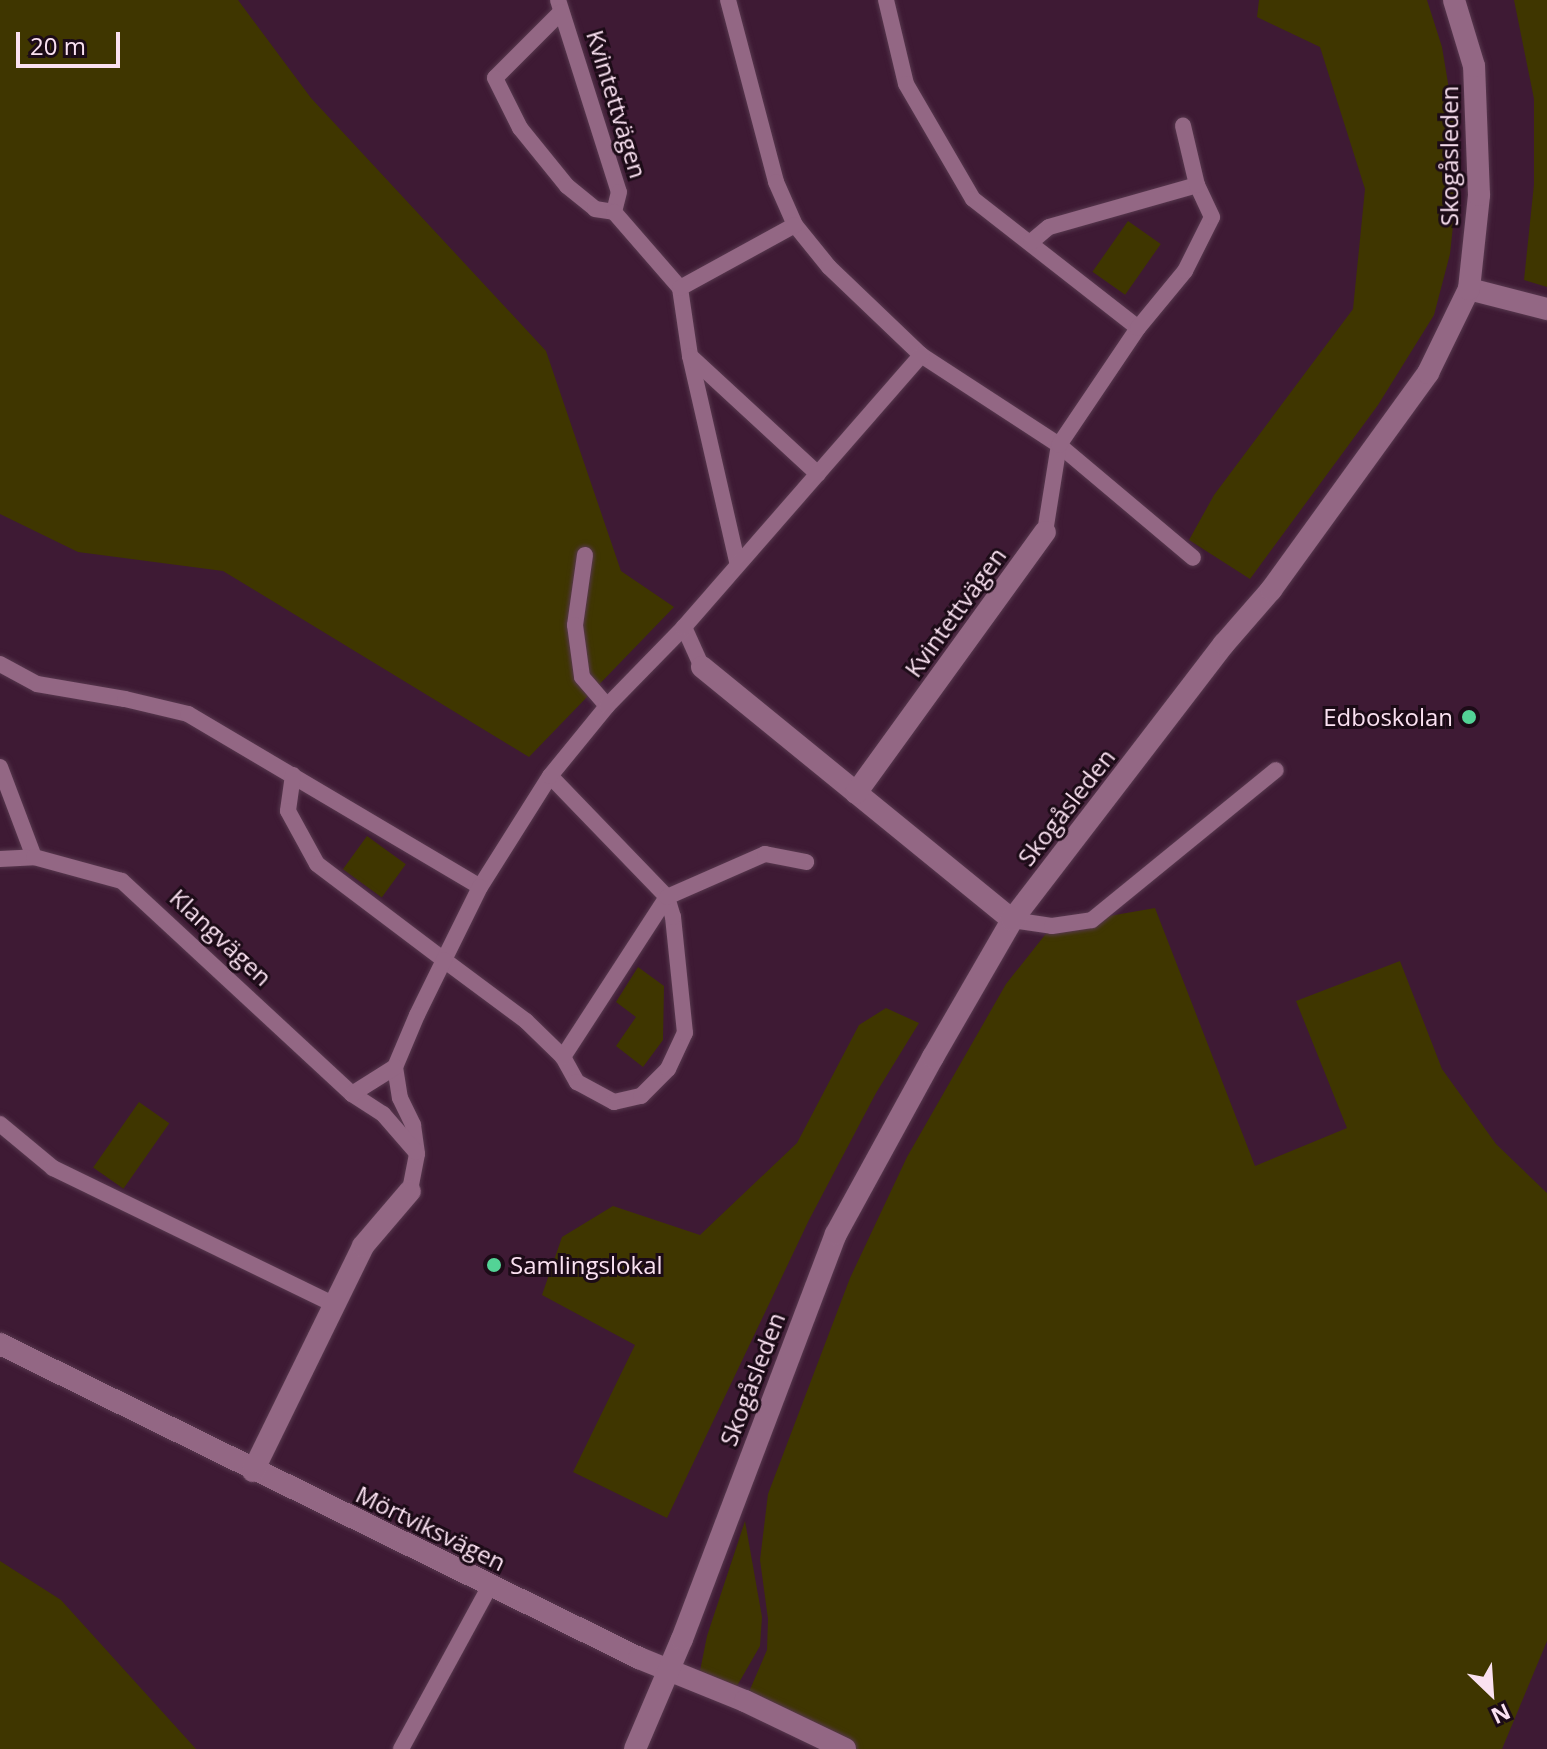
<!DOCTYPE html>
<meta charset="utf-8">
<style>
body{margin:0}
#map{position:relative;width:1547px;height:1749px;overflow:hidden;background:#3e1a34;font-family:"Open Sans",sans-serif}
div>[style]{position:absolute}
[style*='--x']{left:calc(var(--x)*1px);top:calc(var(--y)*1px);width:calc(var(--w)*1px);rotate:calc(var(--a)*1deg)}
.green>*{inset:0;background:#3f3600;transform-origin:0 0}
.roads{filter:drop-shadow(0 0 2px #57384e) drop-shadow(0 0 2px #57384e)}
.service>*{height:16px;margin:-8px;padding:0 8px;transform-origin:8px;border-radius:8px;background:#936784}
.minor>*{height:22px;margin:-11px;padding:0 11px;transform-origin:11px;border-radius:11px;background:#936784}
.dots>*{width:22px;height:22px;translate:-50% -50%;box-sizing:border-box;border:4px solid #1c0b17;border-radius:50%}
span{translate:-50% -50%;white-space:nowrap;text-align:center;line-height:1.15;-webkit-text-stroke:6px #1c0b17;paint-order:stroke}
.street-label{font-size:24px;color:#fae1f1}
.poi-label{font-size:24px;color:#fae1f1}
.right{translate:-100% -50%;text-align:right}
.left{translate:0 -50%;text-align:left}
.north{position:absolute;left:1451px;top:1653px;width:80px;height:80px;-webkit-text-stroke:6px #1c0b17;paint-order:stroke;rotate:155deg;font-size:22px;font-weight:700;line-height:32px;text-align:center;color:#fae1f1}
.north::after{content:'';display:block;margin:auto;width:28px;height:36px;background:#fae1f1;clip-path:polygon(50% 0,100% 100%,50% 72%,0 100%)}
.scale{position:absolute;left:16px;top:32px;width:104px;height:36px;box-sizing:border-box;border:4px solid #fae1f1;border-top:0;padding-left:10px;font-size:24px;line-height:28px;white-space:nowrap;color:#fae1f1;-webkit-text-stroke:6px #1c0b17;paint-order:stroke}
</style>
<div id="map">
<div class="green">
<i style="clip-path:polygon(0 0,238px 0,311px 98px,546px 351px,621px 571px,674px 607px,529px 757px,223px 571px,78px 552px,0 514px)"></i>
<i style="clip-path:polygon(1259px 0,1427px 0,1442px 47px,1454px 119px,1457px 189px,1450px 254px,1434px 315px,1378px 405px,1250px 579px,1189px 540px,1214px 495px,1353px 309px,1365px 189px,1320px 47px,1257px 17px)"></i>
<i style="clip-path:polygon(1514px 0,1547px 0,1547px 287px,1524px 280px,1534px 184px,1534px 99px)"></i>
<i style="left:1128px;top:221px;width:40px;height:62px;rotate:35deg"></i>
<i style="left:367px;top:836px;width:48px;height:41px;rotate:36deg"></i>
<i style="clip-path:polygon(1155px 908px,1255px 1166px,1347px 1128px,1296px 1001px,1400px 961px,1442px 1069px,1496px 1144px,1547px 1193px,1547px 1641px,1502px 1749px,845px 1749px,745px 1701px,767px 1650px,768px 1619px,760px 1560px,768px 1494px,850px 1278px,907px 1157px,1006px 984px,1052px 926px)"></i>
<i style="clip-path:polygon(638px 967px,664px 986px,663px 1040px,643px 1067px,616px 1046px,636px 1017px,616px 1002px)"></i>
<i style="clip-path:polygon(886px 1008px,919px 1023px,876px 1093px,809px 1220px,667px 1518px,573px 1472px,635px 1345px,542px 1295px,562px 1237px,613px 1206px,700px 1235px,797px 1143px,859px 1025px)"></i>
<i style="left:139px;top:1102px;width:37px;height:80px;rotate:35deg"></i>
<i style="clip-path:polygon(745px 1521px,762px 1617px,760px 1646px,737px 1686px,700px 1671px,707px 1636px)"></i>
<i style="clip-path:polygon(0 1561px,61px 1600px,196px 1749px,0 1749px)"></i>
</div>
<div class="roads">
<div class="service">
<i style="--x:558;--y:0;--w:201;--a:72.4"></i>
<i style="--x:619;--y:192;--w:21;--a:104"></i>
<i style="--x:728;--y:0;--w:188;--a:75.2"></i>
<i style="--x:776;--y:182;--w:47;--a:66.2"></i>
<i style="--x:795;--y:225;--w:54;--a:51"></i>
<i style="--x:829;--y:267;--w:127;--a:43.7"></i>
<i style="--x:921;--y:355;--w:165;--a:33.1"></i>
<i style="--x:1059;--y:445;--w:175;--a:40.1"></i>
<i style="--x:886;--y:0;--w:86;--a:76.6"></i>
<i style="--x:906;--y:84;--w:133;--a:59.8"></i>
<i style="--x:973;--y:199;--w:209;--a:38"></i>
<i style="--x:561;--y:12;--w:93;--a:135"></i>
<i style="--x:495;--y:78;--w:56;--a:63.4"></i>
<i style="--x:520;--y:128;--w:75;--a:51"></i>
<i style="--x:567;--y:186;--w:36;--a:39"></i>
<i style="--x:595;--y:209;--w:19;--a:9"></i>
<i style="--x:614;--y:212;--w:101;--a:49"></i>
<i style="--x:680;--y:288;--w:69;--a:81.6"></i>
<i style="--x:690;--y:356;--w:214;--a:77.1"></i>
<i style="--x:1031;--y:242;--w:23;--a:-40"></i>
<i style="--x:1049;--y:227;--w:154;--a:-15.8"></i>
<i style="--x:680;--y:288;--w:131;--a:-28.7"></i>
<i style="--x:690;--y:356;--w:174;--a:42.7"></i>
<i style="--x:1045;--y:532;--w:88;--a:-80.9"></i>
<i style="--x:1059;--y:445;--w:141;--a:-56"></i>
<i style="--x:1138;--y:328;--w:74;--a:-50.5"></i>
<i style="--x:1185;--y:271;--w:60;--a:-63.4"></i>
<i style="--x:1212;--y:217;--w:35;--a:-115"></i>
<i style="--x:1197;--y:185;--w:61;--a:-103.3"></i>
<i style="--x:585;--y:555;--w:71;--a:98.1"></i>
<i style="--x:575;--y:625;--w:52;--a:82.3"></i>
<i style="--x:582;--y:677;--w:38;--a:49"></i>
<i style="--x:684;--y:627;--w:44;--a:65.8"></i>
<i style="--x:0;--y:664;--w:42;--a:28.4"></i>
<i style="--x:37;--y:684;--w:89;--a:9.7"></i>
<i style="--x:125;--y:699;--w:65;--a:13.4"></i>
<i style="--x:188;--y:714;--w:339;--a:30.6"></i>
<i style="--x:0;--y:767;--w:96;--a:69.3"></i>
<i style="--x:293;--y:775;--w:36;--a:98"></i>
<i style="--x:288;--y:811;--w:60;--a:61.3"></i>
<i style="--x:317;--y:864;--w:159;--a:37.1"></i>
<i style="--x:444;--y:960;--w:102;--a:36.6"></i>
<i style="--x:526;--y:1021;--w:52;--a:44.2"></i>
<i style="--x:563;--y:1057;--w:29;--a:61"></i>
<i style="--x:577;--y:1082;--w:42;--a:28.4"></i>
<i style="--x:614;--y:1102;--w:28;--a:-13"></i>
<i style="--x:641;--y:1096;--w:38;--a:-45"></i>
<i style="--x:668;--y:1069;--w:40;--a:-65"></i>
<i style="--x:685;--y:1033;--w:117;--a:-95.9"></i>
<i style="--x:673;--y:917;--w:21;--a:-107"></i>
<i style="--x:667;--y:897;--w:168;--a:-134"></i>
<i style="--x:550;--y:776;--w:131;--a:122.2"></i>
<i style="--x:480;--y:887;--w:81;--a:116.3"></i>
<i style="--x:444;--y:960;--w:61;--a:116.1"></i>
<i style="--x:417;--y:1015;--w:56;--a:112.9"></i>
<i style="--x:395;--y:1067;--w:31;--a:81"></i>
<i style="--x:400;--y:1098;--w:30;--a:64"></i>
<i style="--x:413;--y:1125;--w:29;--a:82"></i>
<i style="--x:417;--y:1154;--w:38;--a:101"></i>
<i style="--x:550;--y:776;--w:90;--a:-50.8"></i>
<i style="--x:607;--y:706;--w:110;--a:-45.7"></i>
<i style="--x:684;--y:627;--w:361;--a:-48.9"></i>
<i style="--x:0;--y:859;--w:34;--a:-3"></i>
<i style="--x:34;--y:857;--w:91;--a:15.3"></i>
<i style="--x:122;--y:881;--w:313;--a:42.8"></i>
<i style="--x:352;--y:1094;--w:37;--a:33"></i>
<i style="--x:383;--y:1114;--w:50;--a:49"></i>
<i style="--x:1012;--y:920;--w:40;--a:8.5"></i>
<i style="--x:1052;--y:926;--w:40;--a:-8.5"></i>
<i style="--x:1092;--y:920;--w:237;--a:-39.2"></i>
<i style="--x:563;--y:1057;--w:191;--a:-57"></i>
<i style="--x:667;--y:897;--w:107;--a:-23.7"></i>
<i style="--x:765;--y:854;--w:42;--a:11"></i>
<i style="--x:352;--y:1094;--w:51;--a:-32.1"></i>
<i style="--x:0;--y:1124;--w:69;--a:39.7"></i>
<i style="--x:53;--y:1168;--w:311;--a:25.9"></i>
<i style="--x:401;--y:1749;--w:186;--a:-61.4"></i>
</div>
<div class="minor">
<i style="--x:1469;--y:289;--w:81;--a:14.4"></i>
<i style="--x:702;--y:667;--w:400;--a:39.2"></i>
<i style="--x:856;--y:793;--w:322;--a:-54.1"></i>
<i style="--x:0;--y:1344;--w:712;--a:26.17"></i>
<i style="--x:639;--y:1658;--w:114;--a:22.1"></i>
<i style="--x:745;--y:1701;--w:111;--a:25.6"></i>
<i style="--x:253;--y:1471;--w:250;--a:-63.9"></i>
<i style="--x:363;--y:1246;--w:72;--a:-49.5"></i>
<i style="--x:635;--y:1749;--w:120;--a:-66.9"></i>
<i style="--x:682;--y:1639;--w:433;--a:-69.2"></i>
<i style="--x:836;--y:1234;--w:202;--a:-61.3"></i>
<i style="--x:933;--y:1057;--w:158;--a:-60"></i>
<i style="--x:1012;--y:920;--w:348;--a:-52.5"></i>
<i style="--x:1224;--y:644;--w:72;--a:-49"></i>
<i style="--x:1271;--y:590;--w:268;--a:-54.1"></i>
<i style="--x:1428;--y:373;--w:93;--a:-64"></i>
<i style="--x:1469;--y:289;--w:95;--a:-83.9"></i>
<i style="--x:1479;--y:195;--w:129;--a:-92.2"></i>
<i style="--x:1474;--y:66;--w:69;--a:-106.9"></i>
</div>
</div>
<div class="dots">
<i style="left:1469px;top:717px;background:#53d396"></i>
<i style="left:494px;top:1265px;background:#53d396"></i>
</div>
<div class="street-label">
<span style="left:617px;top:104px;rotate:73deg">Kvintettvägen</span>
<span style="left:1449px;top:156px;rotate:-90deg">Skogåsleden</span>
<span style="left:955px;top:612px;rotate:-54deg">Kvintettvägen</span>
<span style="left:1066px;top:807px;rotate:-52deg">Skogåsleden</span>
<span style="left:221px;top:937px;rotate:43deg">Klangvägen</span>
<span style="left:752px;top:1379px;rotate:-69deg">Skogåsleden</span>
<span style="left:431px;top:1528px;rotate:26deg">Mörtviksvägen</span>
</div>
<div class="poi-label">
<span class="right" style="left:1453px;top:717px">Edboskolan</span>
<span class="left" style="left:510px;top:1265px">Samlingslokal</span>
</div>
<div class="north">N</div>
<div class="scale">20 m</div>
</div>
